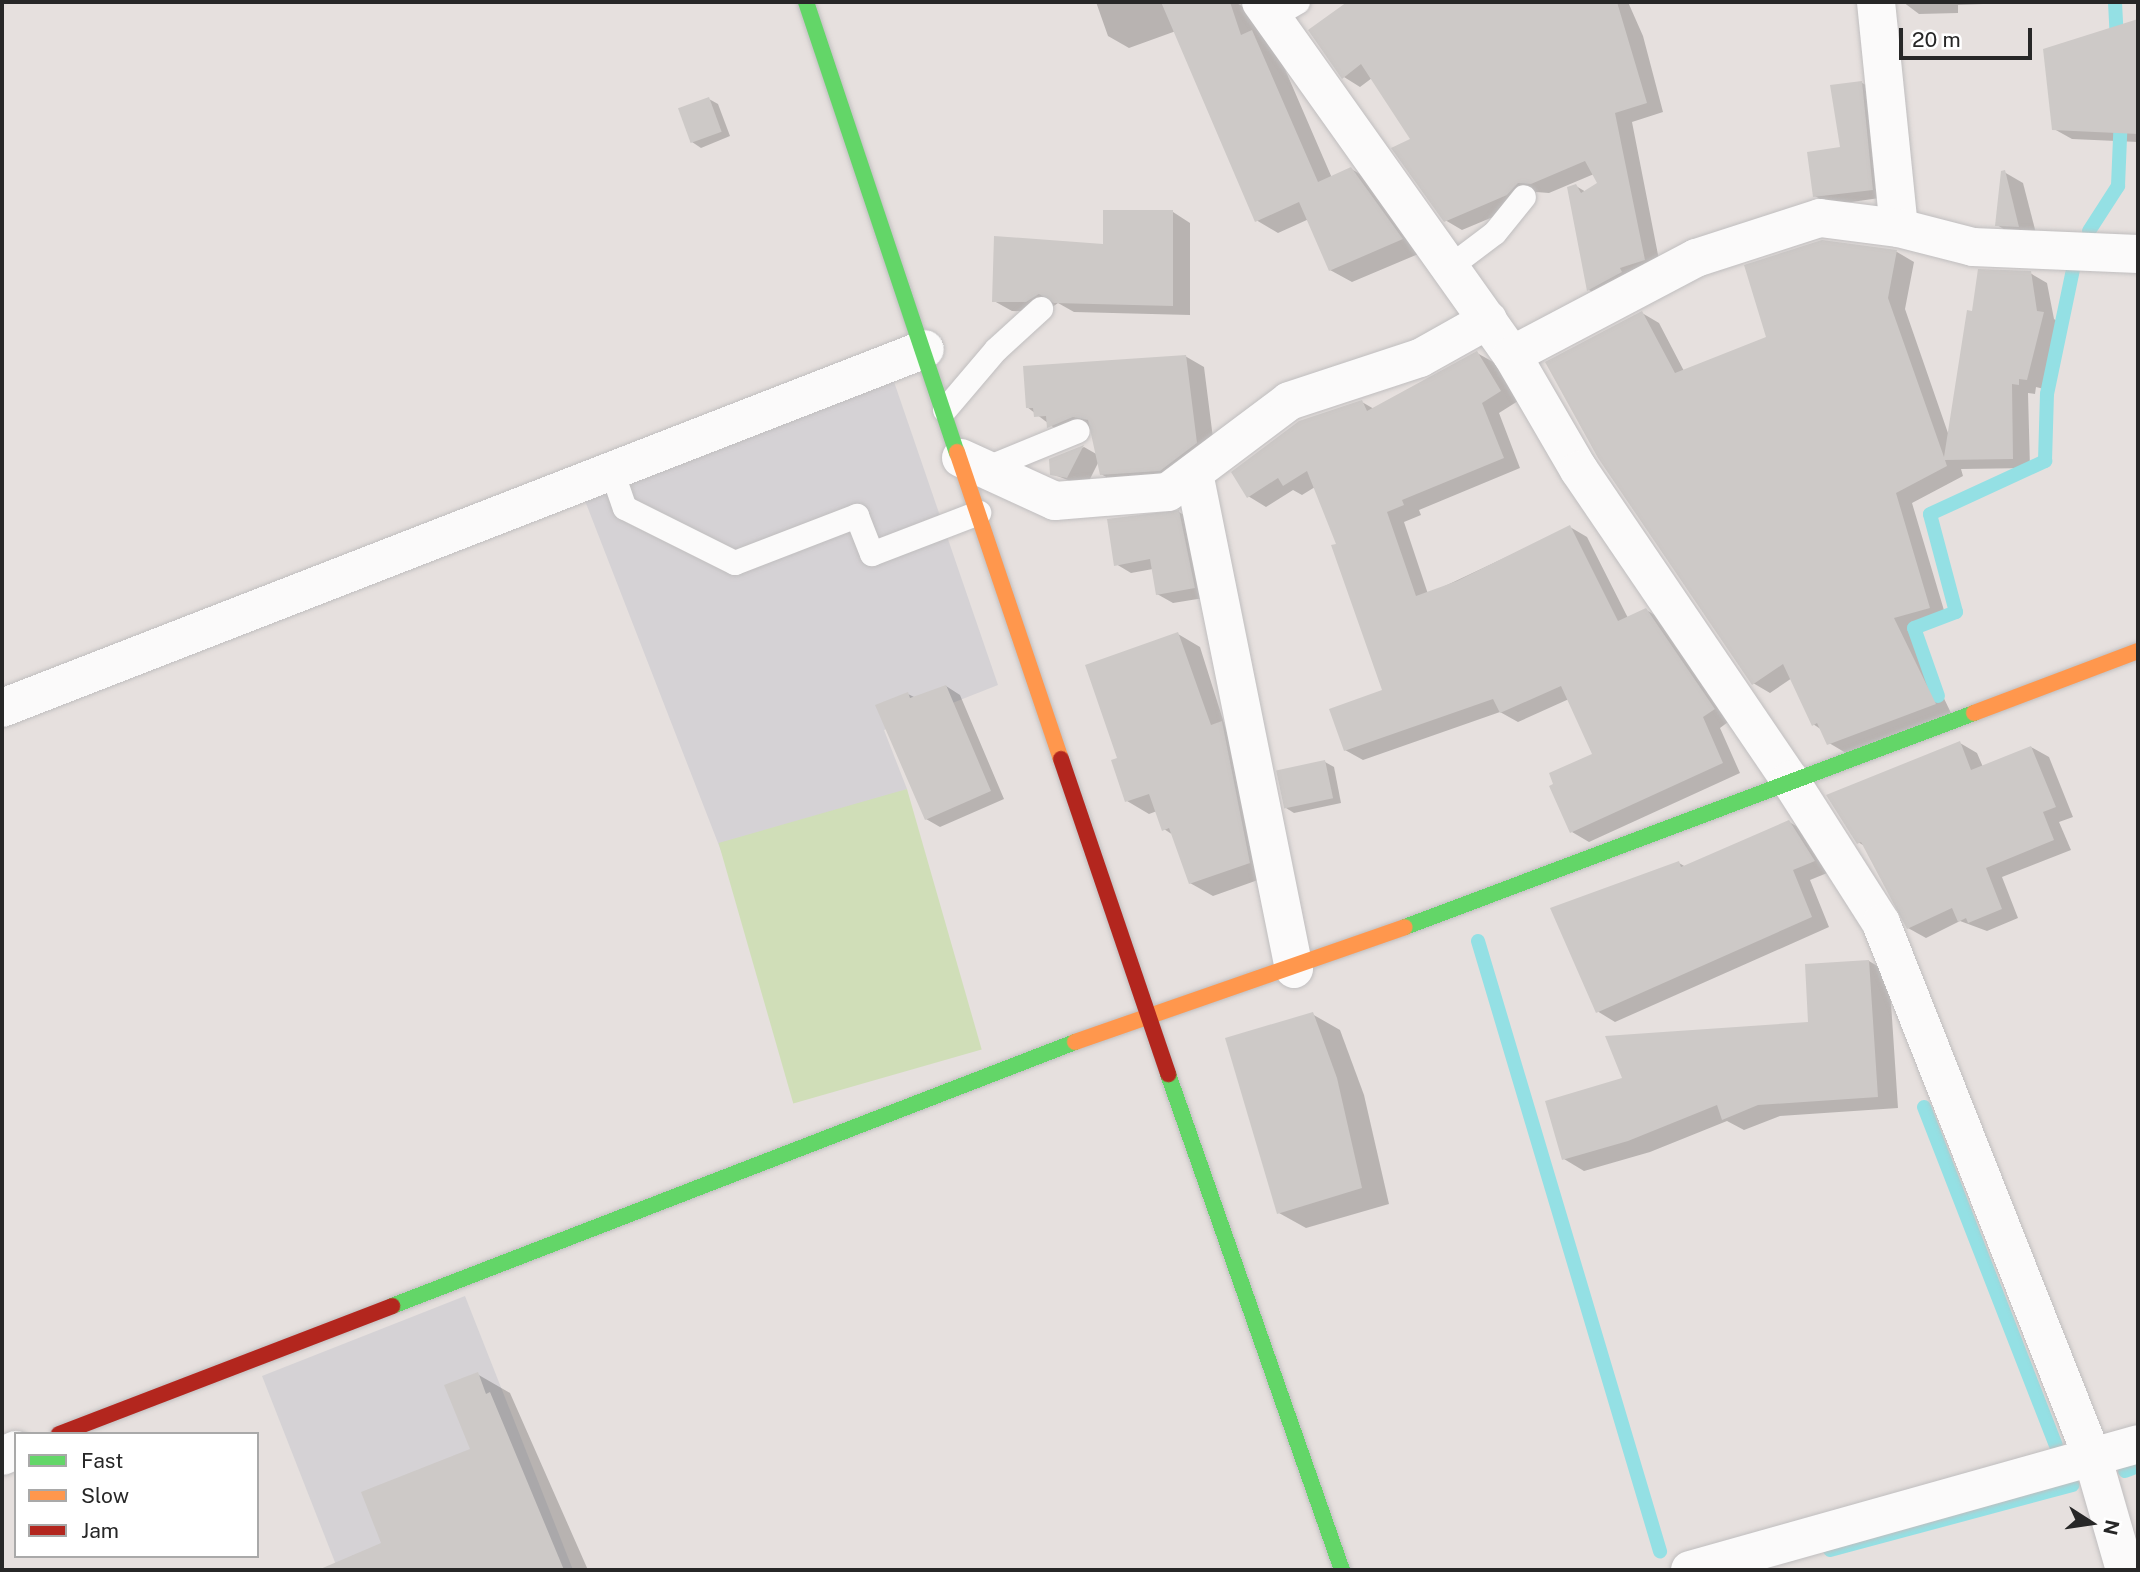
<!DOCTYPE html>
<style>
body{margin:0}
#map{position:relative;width:2140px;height:1572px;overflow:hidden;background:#e6e0de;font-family:"Public Sans",sans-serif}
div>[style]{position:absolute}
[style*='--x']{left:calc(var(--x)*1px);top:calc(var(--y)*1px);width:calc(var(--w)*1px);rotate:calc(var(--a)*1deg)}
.industrial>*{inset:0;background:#d5d2d5}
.green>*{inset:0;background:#d0deb8;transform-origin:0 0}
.shadow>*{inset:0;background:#0003}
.stream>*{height:14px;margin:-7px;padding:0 7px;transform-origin:7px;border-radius:7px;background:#94e0e4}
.building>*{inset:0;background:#cdc9c7;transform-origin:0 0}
.roads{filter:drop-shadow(0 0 2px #c0bebf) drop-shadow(0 0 2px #c0bebf)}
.lane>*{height:24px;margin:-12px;padding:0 12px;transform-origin:12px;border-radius:12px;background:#fbfafa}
.street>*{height:38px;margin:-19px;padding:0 19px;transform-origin:19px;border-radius:19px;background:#fbfafa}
.fast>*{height:16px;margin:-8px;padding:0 8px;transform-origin:8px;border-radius:8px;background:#63d668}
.slow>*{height:16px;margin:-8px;padding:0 8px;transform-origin:8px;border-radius:8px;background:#ff974d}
.jam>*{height:16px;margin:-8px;padding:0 8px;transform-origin:8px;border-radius:8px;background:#b3261e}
span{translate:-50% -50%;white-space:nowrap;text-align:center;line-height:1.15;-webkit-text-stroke:5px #fff;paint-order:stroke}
.frame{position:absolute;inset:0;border:4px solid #272727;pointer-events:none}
.legend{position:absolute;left:14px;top:1432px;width:245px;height:126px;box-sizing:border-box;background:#fff;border:2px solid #a9a9a9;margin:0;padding:9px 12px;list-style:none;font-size:21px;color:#272727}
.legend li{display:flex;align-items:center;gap:14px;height:35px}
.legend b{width:35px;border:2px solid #a9a9a9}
.north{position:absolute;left:2056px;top:1488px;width:70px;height:70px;-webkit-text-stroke:5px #fff;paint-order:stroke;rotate:102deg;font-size:19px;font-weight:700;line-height:28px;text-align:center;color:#272727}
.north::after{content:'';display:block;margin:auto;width:24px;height:32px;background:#272727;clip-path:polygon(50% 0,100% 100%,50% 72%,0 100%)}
.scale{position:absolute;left:1899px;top:28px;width:133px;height:32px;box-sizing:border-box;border:4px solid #272727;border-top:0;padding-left:9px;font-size:21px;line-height:24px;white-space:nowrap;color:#272727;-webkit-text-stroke:5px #fff;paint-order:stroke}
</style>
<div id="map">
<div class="industrial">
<i style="clip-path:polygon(891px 373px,998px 685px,884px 730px,907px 789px,725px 861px,582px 493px)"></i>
<i style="clip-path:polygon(465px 1296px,573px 1570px,338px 1570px,262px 1376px)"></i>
</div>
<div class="green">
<i style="left:907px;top:789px;width:271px;height:196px;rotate:74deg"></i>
</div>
<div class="shadow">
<i style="clip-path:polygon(1096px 2px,1235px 2px,1249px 10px,1281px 60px,1332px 178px,1351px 169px,1373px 181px,1423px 252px,1352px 282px,1330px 270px,1309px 219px,1278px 233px,1256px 220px,1176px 31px,1129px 48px,1108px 36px)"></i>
<i style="clip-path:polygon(1348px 2px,1628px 2px,1643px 36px,1663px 112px,1632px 122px,1661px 270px,1605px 299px,1589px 290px,1576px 186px,1586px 192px,1599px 183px,1594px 174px,1549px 193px,1536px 192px,1524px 204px,1462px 230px,1445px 220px,1413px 140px,1372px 78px,1360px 87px,1344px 77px,1310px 31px)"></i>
<i style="clip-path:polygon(1903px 2px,2036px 2px,1958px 5px,1958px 13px,1919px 14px)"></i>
<i style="clip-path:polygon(2138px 28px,2138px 142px,2072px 139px,2054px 129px,2107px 31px)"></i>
<i style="clip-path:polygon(1862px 83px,1877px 91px,1887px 197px,1830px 205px,1815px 196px,1842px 148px)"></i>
<i style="clip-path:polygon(709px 99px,718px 104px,730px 136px,701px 148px,692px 142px)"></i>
<i style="clip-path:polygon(2004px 172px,2023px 183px,2037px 237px,2015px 236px,1997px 225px)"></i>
<i style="clip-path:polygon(1173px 212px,1190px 223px,1190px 315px,1074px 312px,1058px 303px,1045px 312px,1012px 311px,994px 301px)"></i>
<i style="clip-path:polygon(1822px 242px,1897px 252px,1914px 262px,1905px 309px,1949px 436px,1974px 312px,2030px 273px,2047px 283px,2054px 319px,2060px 323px,2044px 389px,2036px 387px,2035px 394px,2028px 393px,2030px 468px,1961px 469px,1963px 476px,1912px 503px,1946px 617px,1910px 628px,1951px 713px,1846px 753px,1829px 743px,1822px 730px,1813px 724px,1792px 678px,1770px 693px,1753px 683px,1642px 313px,1659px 323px,1684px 371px,1768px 338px)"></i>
<i style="clip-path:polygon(1477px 353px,1495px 363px,1518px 401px,1499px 413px,1520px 468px,1419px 510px,1421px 515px,1404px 522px,1428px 594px,1570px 527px,1587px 537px,1628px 618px,1646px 610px,1664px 620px,1732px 719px,1720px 728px,1740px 773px,1589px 842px,1572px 832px,1594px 755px,1569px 699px,1518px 722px,1500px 712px,1363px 760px,1345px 750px,1384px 691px,1338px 545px,1315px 487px,1302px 495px,1293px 490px,1266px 507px,1248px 496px,1362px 402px,1374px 409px)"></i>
<i style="clip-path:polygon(1185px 356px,1204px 367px,1215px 454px,1179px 480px,1120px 485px,1101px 474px,1099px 461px,1086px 487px,1052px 474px,1051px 460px,1084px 447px,1098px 455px,1094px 428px,1066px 437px,1027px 407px)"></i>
<i style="clip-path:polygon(1179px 512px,1194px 521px,1210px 597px,1173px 603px,1157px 594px,1153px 569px,1131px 573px,1116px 564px)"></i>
<i style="clip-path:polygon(1178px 634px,1200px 647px,1272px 875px,1213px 896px,1190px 883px,1173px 835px,1164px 829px,1157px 811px,1149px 814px,1127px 801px,1119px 759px)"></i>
<i style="clip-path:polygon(946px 686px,960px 695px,1004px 799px,940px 827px,926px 819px,908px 694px,916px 698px)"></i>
<i style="clip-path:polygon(1960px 743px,1977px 753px,1983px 767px,2031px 747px,2049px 757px,2073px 817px,2059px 822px,2071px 850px,2002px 877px,2018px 918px,1987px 931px,1960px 921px,1926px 938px,1908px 928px,1866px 847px,1858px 842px)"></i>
<i style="clip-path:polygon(1325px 762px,1334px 767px,1341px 803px,1294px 813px,1286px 808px)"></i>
<i style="clip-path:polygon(1789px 822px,1807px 832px,1832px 871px,1810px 880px,1829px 927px,1615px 1022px,1597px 1011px,1679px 863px,1686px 867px)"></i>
<i style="clip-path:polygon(1869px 961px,1889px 973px,1898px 1108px,1780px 1116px,1744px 1130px,1727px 1121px,1650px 1152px,1584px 1171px,1564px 1159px,1624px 1079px,1810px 1024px)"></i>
<i style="clip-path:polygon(1312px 1014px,1340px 1030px,1364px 1095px,1389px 1204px,1306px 1228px,1279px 1213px)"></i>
<i style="clip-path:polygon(477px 1374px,510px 1393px,588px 1570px,358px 1570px,352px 1556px,384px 1544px,473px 1450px)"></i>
</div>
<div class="stream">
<i style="--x:2115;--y:2;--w:40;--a:87.1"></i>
<i style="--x:2089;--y:231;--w:54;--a:-57.2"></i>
<i style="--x:2118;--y:186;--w:71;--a:-87.6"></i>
<i style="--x:1938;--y:696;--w:72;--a:-109.4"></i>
<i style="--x:1914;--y:628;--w:45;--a:-20.9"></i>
<i style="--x:1956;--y:612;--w:101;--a:-104.9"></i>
<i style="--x:1930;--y:514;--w:127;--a:-24.7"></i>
<i style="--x:2045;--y:461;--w:67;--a:-88.3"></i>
<i style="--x:2047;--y:394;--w:127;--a:-78.2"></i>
<i style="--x:1478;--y:941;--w:637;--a:73.39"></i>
<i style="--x:1924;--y:1107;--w:363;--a:68.7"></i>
<i style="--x:2125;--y:1471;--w:14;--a:-21"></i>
<i style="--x:1830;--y:1550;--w:251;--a:-15"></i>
</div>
<div class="building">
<i style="clip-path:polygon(1161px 2px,1230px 2px,1241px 35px,1252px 30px,1318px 182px,1351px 167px,1403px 239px,1329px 271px,1299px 202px,1255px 222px)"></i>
<i style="clip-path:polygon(1347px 2px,1617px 2px,1647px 103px,1615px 113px,1645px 260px,1620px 268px,1622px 272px,1587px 291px,1567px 187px,1576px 184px,1581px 193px,1597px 183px,1585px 161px,1531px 184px,1518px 183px,1507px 195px,1444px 222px,1391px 148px,1410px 139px,1361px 64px,1342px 79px,1308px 30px)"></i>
<i style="clip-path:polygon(2138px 19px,2138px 134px,2052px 130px,2043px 49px)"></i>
<i style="clip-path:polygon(1862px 81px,1873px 190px,1813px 197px,1807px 152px,1840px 147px,1830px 85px)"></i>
<i style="left:709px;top:97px;width:37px;height:33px;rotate:70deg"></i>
<i style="clip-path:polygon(2005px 170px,2019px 227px,1995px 226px,2001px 171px)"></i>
<i style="clip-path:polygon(1103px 210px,1173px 210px,1173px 306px,1054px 303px,1039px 294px,1026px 302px,992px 302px,994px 236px,1103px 244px)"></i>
<i style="clip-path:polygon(1822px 240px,1897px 250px,1888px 298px,1944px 457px,1967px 310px,1972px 311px,1978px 269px,2031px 271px,2037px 311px,2044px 312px,2027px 380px,2019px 379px,2019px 385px,2012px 384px,2013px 459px,1945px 460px,1947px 466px,1896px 493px,1930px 608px,1894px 618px,1936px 704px,1827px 745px,1817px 723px,1812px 726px,1783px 664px,1752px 685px,1598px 458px,1545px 362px,1642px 311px,1675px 373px,1766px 337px,1744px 265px)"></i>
<i style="clip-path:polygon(1477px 351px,1501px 391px,1482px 403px,1504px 458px,1402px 500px,1404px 505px,1387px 512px,1416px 596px,1457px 581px,1570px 525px,1618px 621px,1646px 608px,1715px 709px,1703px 717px,1723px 763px,1570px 833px,1549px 786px,1553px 784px,1549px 773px,1592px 754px,1561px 686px,1500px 713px,1493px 699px,1344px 751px,1329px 709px,1382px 690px,1331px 545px,1336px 544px,1307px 471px,1283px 486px,1278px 478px,1247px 498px,1231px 472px,1299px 421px,1362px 400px,1367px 411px)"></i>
<i style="clip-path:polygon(1186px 355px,1197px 443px,1160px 471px,1100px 475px,1088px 420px,1073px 417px,1047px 428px,1046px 416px,1034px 417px,1033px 408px,1026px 408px,1023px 366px)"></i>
<i style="clip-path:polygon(1084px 445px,1067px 478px,1050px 475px,1049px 459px)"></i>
<i style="clip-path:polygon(1179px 510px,1195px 588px,1156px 595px,1150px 559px,1114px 566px,1107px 519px)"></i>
<i style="clip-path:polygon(1178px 632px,1211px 725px,1222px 721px,1250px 863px,1189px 884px,1169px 828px,1162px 831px,1149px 794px,1125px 802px,1111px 760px,1117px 758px,1085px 665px)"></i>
<i style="clip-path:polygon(946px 685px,991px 791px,925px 820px,875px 705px,908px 692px,910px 698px)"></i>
<i style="clip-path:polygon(1960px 741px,1971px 770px,2031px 746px,2056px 807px,2043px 812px,2054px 840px,1986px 868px,2002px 909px,1968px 923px,1966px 918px,1958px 922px,1952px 908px,1907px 929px,1861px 842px,1857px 844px,1826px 795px)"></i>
<i style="left:1325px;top:760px;width:39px;height:50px;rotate:78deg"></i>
<i style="clip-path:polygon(1789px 820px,1815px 861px,1793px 870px,1812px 917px,1596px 1013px,1550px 908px,1679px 861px,1681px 867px)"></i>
<i style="clip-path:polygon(1869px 960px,1878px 1097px,1758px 1105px,1722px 1120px,1717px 1105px,1628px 1141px,1562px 1160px,1545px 1101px,1622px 1078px,1605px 1036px,1808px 1022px,1805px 964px)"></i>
<i style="clip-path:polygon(1313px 1012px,1337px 1078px,1362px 1188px,1277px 1214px,1225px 1038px)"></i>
<i style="clip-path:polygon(478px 1372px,486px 1394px,490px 1392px,564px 1570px,318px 1570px,381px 1543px,361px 1492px,470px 1449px,444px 1385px)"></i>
</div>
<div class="roads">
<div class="lane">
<i style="--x:1272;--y:17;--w:30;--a:-30"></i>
<i style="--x:1450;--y:267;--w:56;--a:-37.1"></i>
<i style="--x:1495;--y:233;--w:46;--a:-51.1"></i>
<i style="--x:945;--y:410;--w:79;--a:-49.6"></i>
<i style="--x:996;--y:350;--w:61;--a:-42.3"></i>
<i style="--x:985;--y:469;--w:100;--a:-22.2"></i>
<i style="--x:612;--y:471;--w:39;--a:71"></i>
<i style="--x:625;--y:508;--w:123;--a:26.6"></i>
<i style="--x:735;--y:563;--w:131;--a:-21.1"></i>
<i style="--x:857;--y:516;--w:41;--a:68.5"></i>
<i style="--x:872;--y:554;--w:115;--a:-21"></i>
</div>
<div class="street">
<i style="--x:1261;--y:2;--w:433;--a:54.6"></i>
<i style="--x:1512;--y:355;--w:133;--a:59.8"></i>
<i style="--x:1579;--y:470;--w:375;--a:55.8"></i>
<i style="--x:1790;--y:780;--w:169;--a:57.5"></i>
<i style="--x:1881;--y:923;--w:576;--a:68.42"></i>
<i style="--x:2093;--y:1459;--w:116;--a:73.9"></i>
<i style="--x:1876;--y:2;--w:227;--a:84.2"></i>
<i style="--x:1512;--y:355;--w:208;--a:-27.8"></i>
<i style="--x:1696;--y:258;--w:130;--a:-17.9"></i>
<i style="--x:1820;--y:218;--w:80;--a:7.2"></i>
<i style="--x:1899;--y:228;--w:76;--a:14.4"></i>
<i style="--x:1973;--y:247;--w:165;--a:2.4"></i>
<i style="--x:961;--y:458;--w:103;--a:24.6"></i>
<i style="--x:1055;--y:501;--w:113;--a:-4.6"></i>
<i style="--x:1168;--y:492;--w:151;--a:-36.9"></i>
<i style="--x:1289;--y:401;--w:138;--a:-18.2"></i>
<i style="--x:1420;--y:358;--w:78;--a:-29.2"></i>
<i style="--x:1194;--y:473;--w:506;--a:78.6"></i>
<i style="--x:2;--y:708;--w:990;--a:-21.25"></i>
<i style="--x:2;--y:1456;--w:15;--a:-23"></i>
<i style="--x:1690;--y:1570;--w:465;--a:-15.7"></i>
</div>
<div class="fast">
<i style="--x:806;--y:2;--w:475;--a:71.5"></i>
<i style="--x:1405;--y:927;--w:608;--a:-20.61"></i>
<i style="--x:1168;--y:1074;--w:526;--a:70.67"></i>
<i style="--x:392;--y:1306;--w:732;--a:-21.13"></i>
</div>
<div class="slow">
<i style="--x:957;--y:452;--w:324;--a:71.3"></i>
<i style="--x:1974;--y:713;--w:175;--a:-20.7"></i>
<i style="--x:1075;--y:1042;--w:349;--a:-19.2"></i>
</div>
<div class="jam">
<i style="--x:1061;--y:759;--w:333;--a:71.2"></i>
<i style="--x:59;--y:1434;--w:357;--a:-21"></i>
</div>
</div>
<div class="frame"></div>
<ul class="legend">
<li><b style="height:9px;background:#63d668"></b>Fast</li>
<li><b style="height:9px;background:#ff974d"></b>Slow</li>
<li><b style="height:9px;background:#b3261e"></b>Jam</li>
</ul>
<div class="north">N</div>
<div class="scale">20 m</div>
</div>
